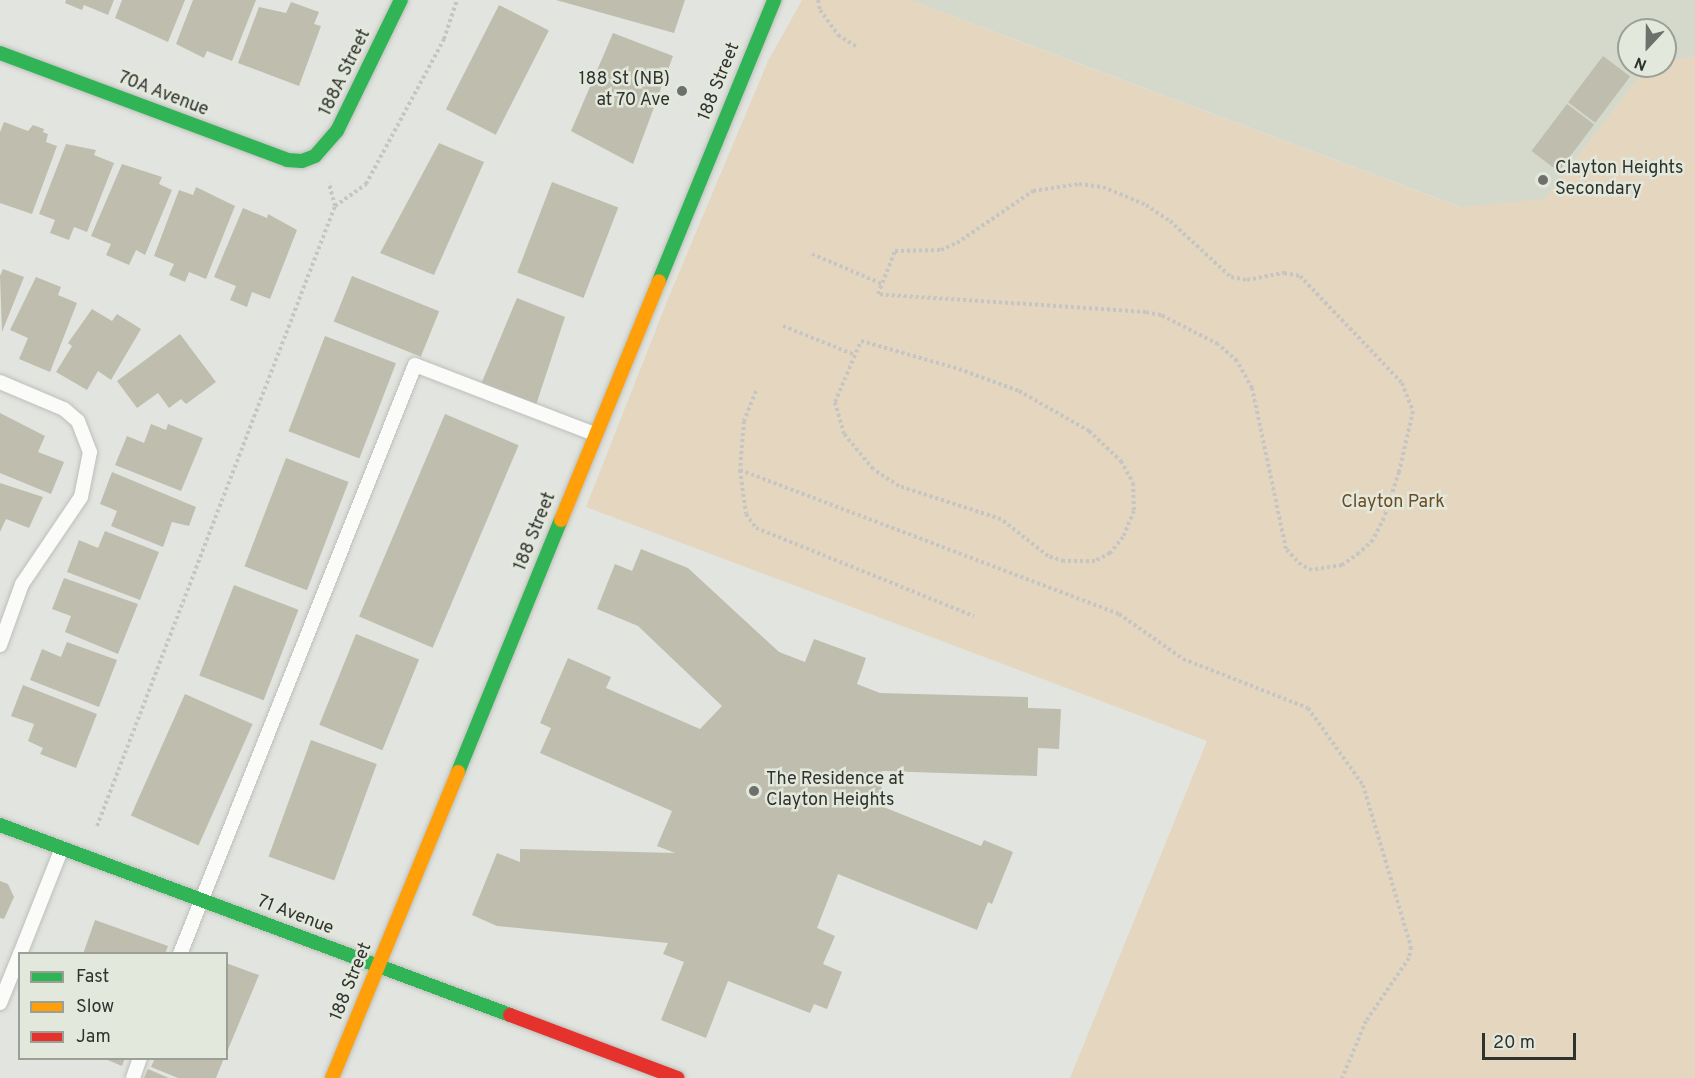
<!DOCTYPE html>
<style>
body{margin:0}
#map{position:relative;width:1695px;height:1078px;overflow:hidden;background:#e2e5df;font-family:Overpass,sans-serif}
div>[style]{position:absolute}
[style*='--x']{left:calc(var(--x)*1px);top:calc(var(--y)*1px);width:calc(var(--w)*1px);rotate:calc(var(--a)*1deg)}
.built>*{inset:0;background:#d4d9cc}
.green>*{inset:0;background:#e5d6c0}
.building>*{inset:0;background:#bfbdad;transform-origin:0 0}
.path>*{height:4px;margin-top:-2px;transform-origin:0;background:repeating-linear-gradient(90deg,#c5c6c4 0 3px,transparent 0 6px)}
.roads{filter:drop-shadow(0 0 2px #bdbfba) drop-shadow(0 0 2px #bdbfba)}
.lane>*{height:14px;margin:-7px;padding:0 7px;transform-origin:7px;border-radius:7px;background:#fbfbfa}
.fast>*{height:14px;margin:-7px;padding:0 7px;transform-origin:7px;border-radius:7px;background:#30b455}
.slow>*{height:14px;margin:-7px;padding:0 7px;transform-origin:7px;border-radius:7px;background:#ff9f0a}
.jam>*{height:14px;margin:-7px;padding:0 7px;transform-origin:7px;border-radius:7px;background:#e5322d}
.dots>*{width:16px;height:16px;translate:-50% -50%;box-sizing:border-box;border:3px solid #e3e8dc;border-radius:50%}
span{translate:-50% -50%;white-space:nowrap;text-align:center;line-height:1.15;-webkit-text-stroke:5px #e3e8dc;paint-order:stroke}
.street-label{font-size:18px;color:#30322d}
.poi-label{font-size:18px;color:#30322d}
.right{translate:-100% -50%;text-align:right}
.left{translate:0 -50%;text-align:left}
.park-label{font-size:18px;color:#6e4c20}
.legend{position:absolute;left:18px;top:952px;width:210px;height:108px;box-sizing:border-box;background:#e3e8dc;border:2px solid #9b9f96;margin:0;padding:8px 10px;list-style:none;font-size:18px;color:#30322d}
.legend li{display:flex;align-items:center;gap:12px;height:30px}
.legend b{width:30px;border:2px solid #9b9f96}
.north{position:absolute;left:1617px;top:18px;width:60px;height:60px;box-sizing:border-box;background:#e3e8dc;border:2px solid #9b9f96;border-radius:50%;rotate:202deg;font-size:16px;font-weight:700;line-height:24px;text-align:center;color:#30322d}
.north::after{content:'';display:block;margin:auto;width:21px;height:27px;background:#6e716b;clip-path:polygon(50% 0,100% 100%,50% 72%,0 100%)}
.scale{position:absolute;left:1482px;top:1033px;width:94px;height:27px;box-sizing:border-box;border:3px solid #30322d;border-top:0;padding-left:8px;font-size:18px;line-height:21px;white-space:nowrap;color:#30322d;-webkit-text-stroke:4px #e3e8dc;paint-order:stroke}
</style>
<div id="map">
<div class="built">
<i style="clip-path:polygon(evenodd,910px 0,1695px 0,1695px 295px,910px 0,1629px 30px,1665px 30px,1665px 66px,1629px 66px,1629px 30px)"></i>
</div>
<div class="green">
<i style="clip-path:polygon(802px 0,910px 0,1460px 207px,1545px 199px,1647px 66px,1665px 66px,1665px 61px,1695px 56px,1695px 1078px,1070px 1078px,1207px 741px,586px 507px,667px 301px,768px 61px)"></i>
</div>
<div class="building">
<i style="clip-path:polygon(66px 0,114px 0,108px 15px,84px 5px,82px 10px,65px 3px)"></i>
<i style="clip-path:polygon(122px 0,185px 0,168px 42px,115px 18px)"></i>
<i style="clip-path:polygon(193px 0,256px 0,232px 61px,207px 51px,204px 58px,176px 44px)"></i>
<i style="clip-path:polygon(556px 0,685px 0,674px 33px)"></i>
<i style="clip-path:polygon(291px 2px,319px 12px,314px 24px,321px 26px,299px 86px,238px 63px,259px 7px,286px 13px)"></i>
<i style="left:499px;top:5px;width:56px;height:117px;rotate:27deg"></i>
<i style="clip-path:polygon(613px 33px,673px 56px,633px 164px,571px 131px)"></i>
<i style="left:1603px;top:56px;width:34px;height:58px;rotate:37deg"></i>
<i style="left:1567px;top:104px;width:34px;height:59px;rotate:37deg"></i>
<i style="clip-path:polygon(4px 122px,28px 131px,33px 125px,44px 129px,43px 132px,48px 134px,46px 142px,57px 146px,32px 214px,0 203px,0 132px)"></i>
<i style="clip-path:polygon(439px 143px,484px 162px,434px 275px,380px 253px)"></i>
<i style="clip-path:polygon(66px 144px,96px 150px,94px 155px,114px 163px,87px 232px,74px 227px,69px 240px,50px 233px,55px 220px,39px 214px)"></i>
<i style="clip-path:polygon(122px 164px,162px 177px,159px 184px,172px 190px,145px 255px,136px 250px,129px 265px,106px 255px,111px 244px,91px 236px)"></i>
<i style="left:552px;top:182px;width:71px;height:97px;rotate:21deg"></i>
<i style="clip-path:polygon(196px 187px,235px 206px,206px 279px,189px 272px,185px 282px,169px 275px,174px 264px,154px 256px,179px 190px,193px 195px)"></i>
<i style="clip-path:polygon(243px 208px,267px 218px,268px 214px,297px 230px,270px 299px,252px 292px,247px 307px,230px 300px,236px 286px,214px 277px)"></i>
<i style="clip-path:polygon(3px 269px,24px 277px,2px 332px,0 276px)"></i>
<i style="left:352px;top:276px;width:94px;height:49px;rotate:22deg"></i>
<i style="clip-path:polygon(36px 277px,61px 287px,58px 295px,77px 303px,50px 372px,19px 359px,28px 338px,10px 330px)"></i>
<i style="clip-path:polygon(517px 298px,565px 317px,536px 405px,479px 389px)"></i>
<i style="clip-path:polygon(92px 309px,112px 321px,117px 314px,141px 329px,111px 380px,98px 371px,87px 390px,56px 372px,72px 346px,68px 343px)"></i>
<i style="clip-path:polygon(180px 334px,216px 382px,186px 404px,181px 399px,169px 408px,158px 393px,137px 408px,117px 381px)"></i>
<i style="left:325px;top:336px;width:76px;height:102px;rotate:21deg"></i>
<i style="clip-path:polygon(0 413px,45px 436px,38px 452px,64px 462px,51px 494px,0 473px)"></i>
<i style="left:445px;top:414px;width:80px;height:220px;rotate:23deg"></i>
<i style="clip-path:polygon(151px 424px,166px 430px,168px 424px,203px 438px,181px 491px,115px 465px,127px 436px,144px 443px)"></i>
<i style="left:286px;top:458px;width:67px;height:116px;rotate:21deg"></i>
<i style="clip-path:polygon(112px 472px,196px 507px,189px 526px,172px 522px,163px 547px,111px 526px,117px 511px,100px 504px)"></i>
<i style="clip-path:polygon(0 483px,43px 497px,29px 528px,6px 519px,0 532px)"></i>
<i style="clip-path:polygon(105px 531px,159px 552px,140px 600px,67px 572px,79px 540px,98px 548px)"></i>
<i style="clip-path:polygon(641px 549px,688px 568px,779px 652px,805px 662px,814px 639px,866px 658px,857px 684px,880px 693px,1028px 697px,1028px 708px,1061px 709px,1059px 749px,1038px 748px,1037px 776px,882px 771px,881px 806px,981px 846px,984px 840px,1013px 852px,992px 904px,988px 902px,977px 930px,838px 874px,817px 928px,835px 936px,823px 964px,842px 972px,827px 1009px,814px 1004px,810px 1013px,728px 981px,706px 1038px,661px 1020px,684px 962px,663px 954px,668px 943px,497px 926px,472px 915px,497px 853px,520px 862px,520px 849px,675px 853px,657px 846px,672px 811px,540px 753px,551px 728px,540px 723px,568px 658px,611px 677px,606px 688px,700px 729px,722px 706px,638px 626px,597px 609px,615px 564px,632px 571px)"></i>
<i style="clip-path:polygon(64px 578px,138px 604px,118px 654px,65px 632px,71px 616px,52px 609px)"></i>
<i style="left:234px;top:585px;width:69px;height:97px;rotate:21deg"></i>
<i style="left:356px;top:634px;width:68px;height:98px;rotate:22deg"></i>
<i style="clip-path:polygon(67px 642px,117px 660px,99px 707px,30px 680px,42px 649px,61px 657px)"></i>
<i style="clip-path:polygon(23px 685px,97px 714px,76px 768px,40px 754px,43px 748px,28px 741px,34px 724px,11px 716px)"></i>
<i style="left:185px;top:694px;width:74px;height:133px;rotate:24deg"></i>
<i style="left:311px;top:740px;width:70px;height:124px;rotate:20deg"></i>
<i style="clip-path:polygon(0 881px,8px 884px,14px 897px,4px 919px,0 918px)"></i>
<i style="clip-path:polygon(95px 920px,168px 946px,165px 954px,83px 954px)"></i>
<i style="clip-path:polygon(226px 963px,259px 975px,227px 1052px,226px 1052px)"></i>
<i style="clip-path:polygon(103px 1058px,125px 1058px,122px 1066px)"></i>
<i style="clip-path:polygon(155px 1058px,224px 1058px,216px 1078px,178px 1078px,151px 1067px)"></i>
<i style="clip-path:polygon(148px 1069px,169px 1078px,144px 1078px)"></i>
</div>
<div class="path">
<i style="--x:818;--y:0;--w:10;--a:79"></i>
<i style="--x:820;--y:10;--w:31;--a:54"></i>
<i style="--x:838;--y:35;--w:22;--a:32"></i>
<i style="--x:1079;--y:184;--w:24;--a:7"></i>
<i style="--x:1103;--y:187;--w:47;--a:22.7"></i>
<i style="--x:1146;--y:205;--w:29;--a:34"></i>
<i style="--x:1170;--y:221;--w:83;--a:42.6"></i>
<i style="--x:1231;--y:277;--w:16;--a:11"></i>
<i style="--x:1247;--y:280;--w:38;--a:-11"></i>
<i style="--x:1284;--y:273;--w:16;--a:11"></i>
<i style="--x:1300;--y:276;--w:148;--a:46.4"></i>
<i style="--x:1402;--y:383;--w:30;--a:69"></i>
<i style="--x:1413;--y:411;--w:63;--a:102.9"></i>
<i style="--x:1399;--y:472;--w:48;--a:108.1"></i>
<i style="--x:1384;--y:518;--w:25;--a:117"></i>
<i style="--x:1373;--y:540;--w:19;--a:137"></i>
<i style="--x:1359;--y:553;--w:21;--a:145"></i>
<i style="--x:1342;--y:565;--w:30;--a:171"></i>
<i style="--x:1312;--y:570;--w:12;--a:-156"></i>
<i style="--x:1301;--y:565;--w:22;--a:-133"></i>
<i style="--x:1286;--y:549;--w:165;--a:-101.9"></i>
<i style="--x:1252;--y:388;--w:31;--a:-119"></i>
<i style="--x:1237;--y:361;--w:25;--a:-138"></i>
<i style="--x:1218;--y:344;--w:64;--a:-153"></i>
<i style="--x:1161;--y:315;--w:15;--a:-169"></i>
<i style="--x:1146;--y:312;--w:269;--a:-176.2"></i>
<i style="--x:878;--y:294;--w:46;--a:-68.4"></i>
<i style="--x:895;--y:251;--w:46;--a:-1.2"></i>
<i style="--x:941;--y:250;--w:17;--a:-24"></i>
<i style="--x:957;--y:243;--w:92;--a:-34.4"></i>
<i style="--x:1033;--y:191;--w:47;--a:-8.7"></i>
<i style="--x:335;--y:206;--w:38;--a:-35"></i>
<i style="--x:366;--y:184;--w:165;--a:-61.7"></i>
<i style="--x:444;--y:39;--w:41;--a:-71.6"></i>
<i style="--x:812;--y:254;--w:76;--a:23.2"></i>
<i style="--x:783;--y:326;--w:78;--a:21.9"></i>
<i style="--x:861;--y:341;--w:102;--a:15.9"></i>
<i style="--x:959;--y:369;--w:64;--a:20.1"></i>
<i style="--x:1019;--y:391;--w:81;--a:29.7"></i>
<i style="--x:1089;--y:431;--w:44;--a:43.2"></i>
<i style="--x:1121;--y:461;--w:25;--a:61"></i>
<i style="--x:1133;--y:483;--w:28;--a:88"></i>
<i style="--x:1134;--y:511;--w:28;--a:113"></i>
<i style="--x:1123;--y:537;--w:21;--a:129"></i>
<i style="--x:1110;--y:553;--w:17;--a:152"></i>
<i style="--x:1095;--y:561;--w:31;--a:180"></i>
<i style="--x:1064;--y:561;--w:17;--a:-163"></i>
<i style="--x:1048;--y:556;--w:60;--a:-141.8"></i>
<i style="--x:1001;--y:519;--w:107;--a:-162.1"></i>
<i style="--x:899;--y:486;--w:31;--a:-147"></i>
<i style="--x:873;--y:469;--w:45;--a:-129.6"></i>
<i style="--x:844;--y:434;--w:33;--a:-106"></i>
<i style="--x:835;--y:402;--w:66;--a:-66.9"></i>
<i style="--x:756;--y:391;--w:32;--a:112"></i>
<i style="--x:744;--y:421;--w:49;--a:94.7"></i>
<i style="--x:740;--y:470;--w:44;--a:82.2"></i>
<i style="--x:746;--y:514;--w:17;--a:54"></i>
<i style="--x:756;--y:528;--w:235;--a:22"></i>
<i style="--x:740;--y:470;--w:405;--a:20.8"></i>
<i style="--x:1119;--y:614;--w:78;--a:35.1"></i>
<i style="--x:1183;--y:659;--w:134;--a:21.4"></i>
<i style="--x:1308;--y:708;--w:95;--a:54.5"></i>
<i style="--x:1363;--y:785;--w:169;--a:73.5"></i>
<i style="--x:1411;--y:947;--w:11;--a:100"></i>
<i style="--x:1409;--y:958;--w:76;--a:124.3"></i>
<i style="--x:1366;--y:1021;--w:62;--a:112.8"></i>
<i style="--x:97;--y:826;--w:664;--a:-69"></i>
<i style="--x:335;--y:206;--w:24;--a:-105"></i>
</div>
<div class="roads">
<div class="lane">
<i style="--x:0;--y:382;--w:69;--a:22.9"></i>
<i style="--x:64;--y:409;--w:18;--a:41"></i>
<i style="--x:78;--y:421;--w:33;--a:69"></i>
<i style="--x:90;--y:452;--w:46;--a:101.3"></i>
<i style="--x:81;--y:497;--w:105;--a:124.1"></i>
<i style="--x:22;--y:584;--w:65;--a:109.8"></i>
<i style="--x:20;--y:954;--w:114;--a:-68.4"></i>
<i style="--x:180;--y:954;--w:634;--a:-68.25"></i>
<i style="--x:415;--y:365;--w:193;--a:21"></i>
<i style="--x:0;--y:1003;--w:53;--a:-67.8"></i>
<i style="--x:133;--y:1078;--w:21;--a:-71"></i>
</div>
<div class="fast">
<i style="--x:0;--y:53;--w:306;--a:20.4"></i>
<i style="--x:287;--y:160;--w:15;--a:4"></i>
<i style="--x:302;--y:161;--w:14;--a:-21"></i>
<i style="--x:315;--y:156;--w:33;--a:-49"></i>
<i style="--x:337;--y:131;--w:146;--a:-64"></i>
<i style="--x:659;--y:281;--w:304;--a:-67.7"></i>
<i style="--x:458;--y:772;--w:272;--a:-67.8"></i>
<i style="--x:0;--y:825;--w:544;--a:20.43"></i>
</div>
<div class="slow">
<i style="--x:561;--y:520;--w:258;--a:-67.7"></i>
<i style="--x:332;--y:1078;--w:331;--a:-67.6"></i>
</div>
<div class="jam">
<i style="--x:510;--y:1015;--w:179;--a:20.6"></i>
</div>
</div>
<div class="dots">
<i style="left:682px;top:91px;background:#6e716b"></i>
<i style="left:1543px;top:180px;background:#6e716b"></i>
<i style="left:754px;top:791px;background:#6e716b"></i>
</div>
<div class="street-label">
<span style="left:346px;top:73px;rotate:-64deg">188A Street</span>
<span style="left:720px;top:82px;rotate:-68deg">188 Street</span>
<span style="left:163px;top:95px;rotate:21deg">70A Avenue</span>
<span style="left:536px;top:532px;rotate:-68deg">188 Street</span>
<span style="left:295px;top:916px;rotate:21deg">71 Avenue</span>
<span style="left:352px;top:982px;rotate:-68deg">188 Street</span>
</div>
<div class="poi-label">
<span class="right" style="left:670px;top:91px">188 St (NB)<br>at 70 Ave</span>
<span class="left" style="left:1555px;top:180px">Clayton Heights<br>Secondary</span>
<span class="left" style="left:766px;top:791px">The Residence at<br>Clayton Heights</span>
</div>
<div class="park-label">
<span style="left:1393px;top:503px">Clayton Park</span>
</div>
<ul class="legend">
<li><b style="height:8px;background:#30b455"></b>Fast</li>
<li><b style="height:8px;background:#ff9f0a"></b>Slow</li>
<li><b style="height:8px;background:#e5322d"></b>Jam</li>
</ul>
<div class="north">N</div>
<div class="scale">20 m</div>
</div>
